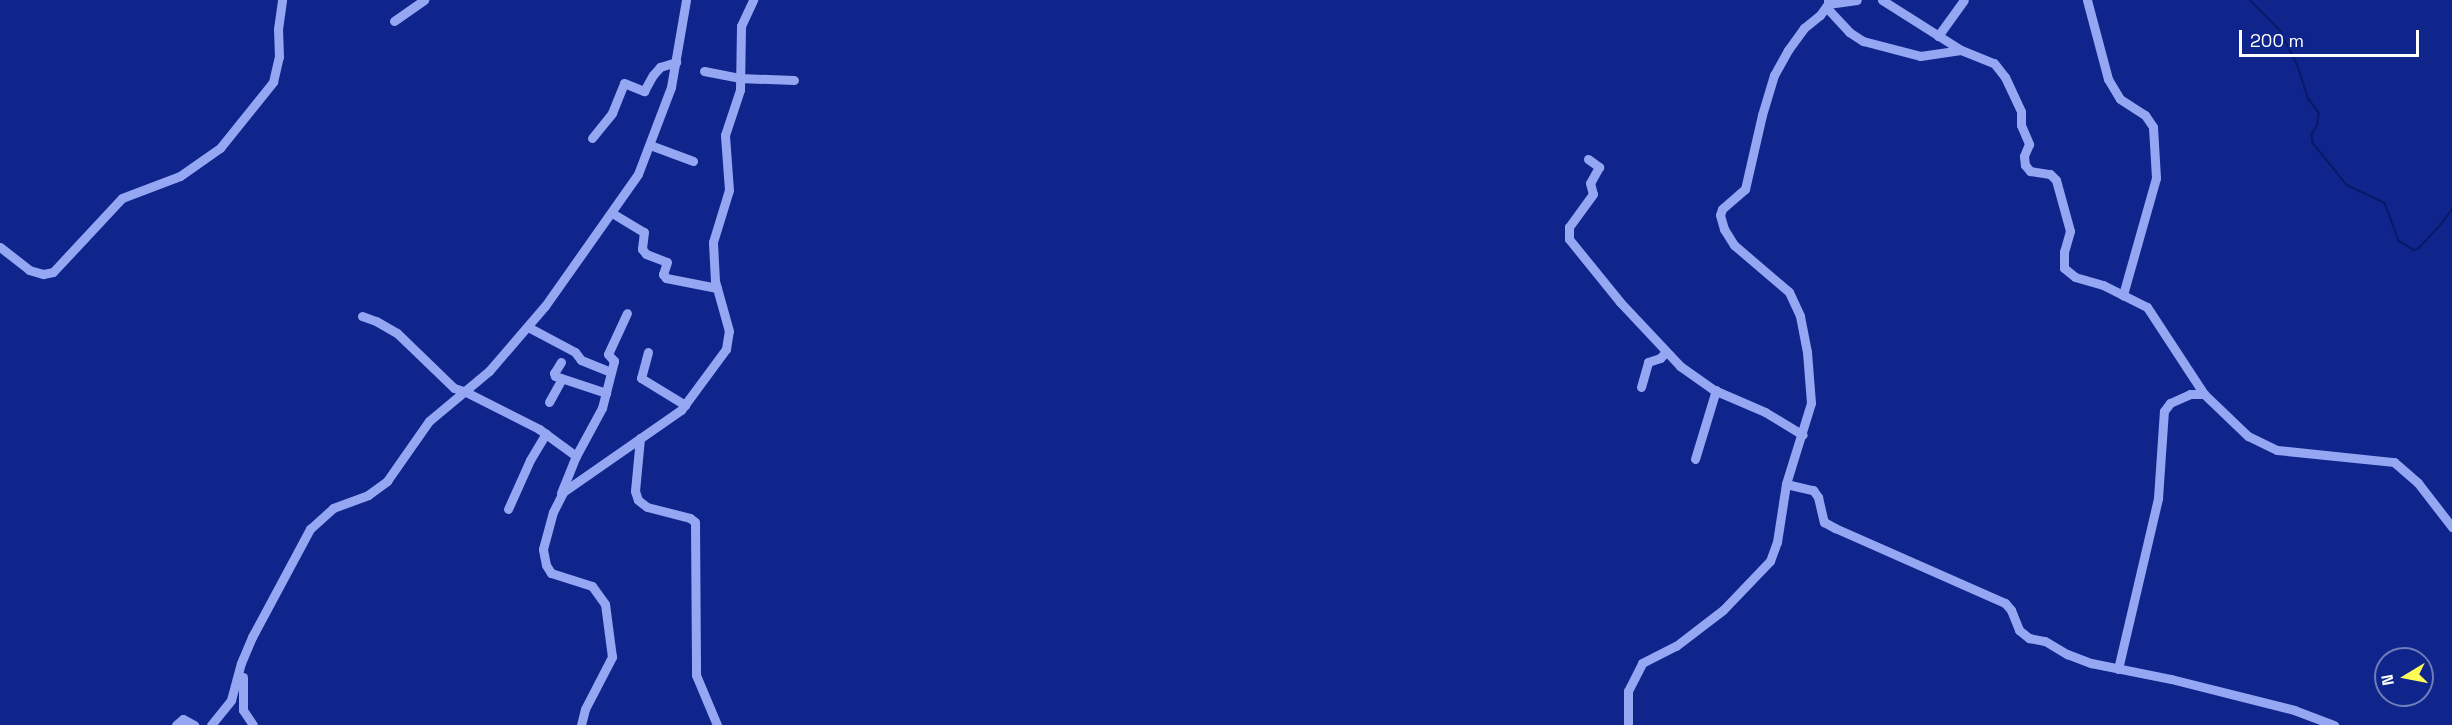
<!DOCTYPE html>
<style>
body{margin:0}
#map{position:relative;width:2452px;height:725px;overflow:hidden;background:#0f258c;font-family:"Space Grotesk",sans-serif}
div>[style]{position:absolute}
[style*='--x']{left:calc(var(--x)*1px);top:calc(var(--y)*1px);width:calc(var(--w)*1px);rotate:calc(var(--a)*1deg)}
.stream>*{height:1.5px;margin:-0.75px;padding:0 0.75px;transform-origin:0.75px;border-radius:0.75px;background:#091868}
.minor>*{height:9px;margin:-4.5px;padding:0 4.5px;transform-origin:4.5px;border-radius:4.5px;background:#95a7f3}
span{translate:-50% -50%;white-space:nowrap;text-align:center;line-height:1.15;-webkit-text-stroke:5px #0f258c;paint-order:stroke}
.north{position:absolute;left:2374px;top:647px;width:60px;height:60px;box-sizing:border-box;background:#0f258c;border:2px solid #6f7cba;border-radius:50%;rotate:260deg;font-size:16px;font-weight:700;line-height:24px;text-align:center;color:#fff}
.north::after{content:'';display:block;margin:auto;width:21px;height:27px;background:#fffb57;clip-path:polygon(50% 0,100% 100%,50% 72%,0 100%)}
.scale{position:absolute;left:2239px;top:30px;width:180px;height:27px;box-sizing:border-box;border:3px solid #fff;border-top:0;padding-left:8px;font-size:18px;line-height:21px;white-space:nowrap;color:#fff;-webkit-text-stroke:4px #0f258c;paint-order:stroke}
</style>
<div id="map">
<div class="stream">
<i style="--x:2250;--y:0;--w:42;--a:45"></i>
<i style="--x:2280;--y:30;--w:40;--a:63.4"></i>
<i style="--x:2298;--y:66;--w:35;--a:72"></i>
<i style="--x:2309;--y:99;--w:17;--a:54"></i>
<i style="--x:2319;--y:113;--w:12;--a:95"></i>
<i style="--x:2318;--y:125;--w:12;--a:121"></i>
<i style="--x:2312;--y:135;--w:8;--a:83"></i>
<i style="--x:2313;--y:143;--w:54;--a:51"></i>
<i style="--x:2347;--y:185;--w:42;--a:25.3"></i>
<i style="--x:2385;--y:203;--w:40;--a:69.8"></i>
<i style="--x:2399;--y:241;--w:17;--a:31"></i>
<i style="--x:2414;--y:250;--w:5;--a:-22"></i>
<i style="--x:2419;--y:248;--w:34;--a:-47"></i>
<i style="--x:2442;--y:223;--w:17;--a:-54"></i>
</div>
<div class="minor">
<i style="--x:1828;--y:0;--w:4;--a:90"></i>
<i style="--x:1828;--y:4;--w:14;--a:126"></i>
<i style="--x:1820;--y:15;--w:21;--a:141"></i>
<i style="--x:1804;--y:28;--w:27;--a:126"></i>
<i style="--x:1788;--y:50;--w:29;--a:119"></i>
<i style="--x:1774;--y:75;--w:42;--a:106.7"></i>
<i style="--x:1762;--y:115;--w:76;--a:102.9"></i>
<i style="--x:1745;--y:189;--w:30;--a:139"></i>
<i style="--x:1722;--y:209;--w:6;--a:108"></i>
<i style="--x:1720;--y:215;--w:15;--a:74"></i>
<i style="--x:1724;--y:229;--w:19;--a:58"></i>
<i style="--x:1734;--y:245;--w:72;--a:40.5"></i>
<i style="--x:1789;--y:292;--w:26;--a:65"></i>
<i style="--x:1800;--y:316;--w:37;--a:79"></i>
<i style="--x:1807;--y:352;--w:51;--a:85.5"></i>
<i style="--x:1811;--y:403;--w:85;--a:107.2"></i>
<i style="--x:1786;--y:484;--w:28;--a:13"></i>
<i style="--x:1813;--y:490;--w:9;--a:54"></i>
<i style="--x:1818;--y:497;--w:26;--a:77"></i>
<i style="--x:1824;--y:522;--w:13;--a:29"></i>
<i style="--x:1835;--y:528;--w:186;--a:23.8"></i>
<i style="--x:2005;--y:603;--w:9;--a:49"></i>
<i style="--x:2011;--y:610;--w:22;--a:68"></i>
<i style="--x:2019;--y:630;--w:13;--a:39"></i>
<i style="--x:2029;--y:638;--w:16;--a:11"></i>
<i style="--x:2045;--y:641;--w:26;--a:31"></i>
<i style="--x:2067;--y:654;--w:26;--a:21"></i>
<i style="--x:2091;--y:663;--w:82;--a:11.3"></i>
<i style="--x:2171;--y:679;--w:127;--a:14.1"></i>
<i style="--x:2294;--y:710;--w:43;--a:20.6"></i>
<i style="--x:1882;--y:0;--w:93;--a:32.3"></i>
<i style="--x:1961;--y:50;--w:35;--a:22"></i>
<i style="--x:1994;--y:63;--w:18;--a:52"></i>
<i style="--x:2005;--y:77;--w:38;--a:65"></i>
<i style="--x:2021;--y:112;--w:13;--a:90"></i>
<i style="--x:2021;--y:125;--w:21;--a:67"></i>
<i style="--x:2029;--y:144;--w:13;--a:113"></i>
<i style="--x:2024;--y:156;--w:9;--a:84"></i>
<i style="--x:2025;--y:165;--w:8;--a:50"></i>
<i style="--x:2030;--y:171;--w:20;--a:9"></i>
<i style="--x:2050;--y:174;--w:8;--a:45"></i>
<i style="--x:2056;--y:180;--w:53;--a:74.6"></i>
<i style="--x:2070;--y:231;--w:22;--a:106"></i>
<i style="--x:2064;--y:252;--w:16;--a:90"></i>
<i style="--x:2064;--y:268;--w:14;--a:39"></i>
<i style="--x:2075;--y:277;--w:29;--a:16"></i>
<i style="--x:2103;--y:285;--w:49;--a:26.6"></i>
<i style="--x:2147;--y:307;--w:104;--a:56.8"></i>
<i style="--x:2087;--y:0;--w:82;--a:75.1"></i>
<i style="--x:2108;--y:79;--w:23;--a:59"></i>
<i style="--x:2120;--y:99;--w:30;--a:33"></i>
<i style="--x:2145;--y:115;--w:14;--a:56"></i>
<i style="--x:2153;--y:127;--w:51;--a:86.6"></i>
<i style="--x:2156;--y:178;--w:122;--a:105.8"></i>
<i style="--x:1828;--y:4;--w:29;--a:-8"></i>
<i style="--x:1826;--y:7;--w:34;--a:47"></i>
<i style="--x:1849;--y:32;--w:17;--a:33"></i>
<i style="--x:1863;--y:41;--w:59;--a:14.7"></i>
<i style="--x:1920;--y:56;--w:41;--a:-8.3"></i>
<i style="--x:394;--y:21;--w:37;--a:-35"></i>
<i style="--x:1938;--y:36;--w:44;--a:-54.2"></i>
<i style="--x:704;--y:71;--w:36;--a:11"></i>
<i style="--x:739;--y:78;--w:55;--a:2.1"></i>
<i style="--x:592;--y:138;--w:32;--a:-51"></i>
<i style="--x:612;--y:113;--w:32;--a:-68"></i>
<i style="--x:624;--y:83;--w:22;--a:22"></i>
<i style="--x:644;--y:91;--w:18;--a:-61"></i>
<i style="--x:653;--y:75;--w:11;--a:-49"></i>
<i style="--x:660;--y:67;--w:17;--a:-17"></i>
<i style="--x:650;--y:145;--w:46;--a:20.4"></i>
<i style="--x:1588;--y:159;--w:14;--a:36"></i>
<i style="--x:1599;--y:167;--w:18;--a:119"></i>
<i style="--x:1590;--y:183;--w:11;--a:75"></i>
<i style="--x:1593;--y:194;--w:41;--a:126"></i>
<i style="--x:1569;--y:227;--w:12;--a:90"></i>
<i style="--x:1569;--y:239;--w:81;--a:51"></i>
<i style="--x:1620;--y:302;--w:88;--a:46.8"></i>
<i style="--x:1680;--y:366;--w:42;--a:35.2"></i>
<i style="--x:1714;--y:390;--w:56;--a:23.3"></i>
<i style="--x:1765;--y:412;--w:44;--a:31.2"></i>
<i style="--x:612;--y:213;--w:37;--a:31"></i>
<i style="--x:644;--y:232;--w:17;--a:97"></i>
<i style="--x:642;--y:249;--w:6;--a:51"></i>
<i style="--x:646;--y:254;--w:22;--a:21"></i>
<i style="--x:667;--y:262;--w:13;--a:108"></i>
<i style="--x:663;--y:274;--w:5;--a:53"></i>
<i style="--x:666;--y:278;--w:52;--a:11.1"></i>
<i style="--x:0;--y:247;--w:37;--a:38"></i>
<i style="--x:29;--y:270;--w:15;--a:16"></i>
<i style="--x:43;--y:274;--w:10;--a:-11"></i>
<i style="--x:53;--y:272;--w:101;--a:-47"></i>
<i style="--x:122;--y:198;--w:62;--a:-20.8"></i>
<i style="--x:180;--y:176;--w:49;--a:-35"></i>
<i style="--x:220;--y:148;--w:85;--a:-51.2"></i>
<i style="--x:273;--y:82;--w:26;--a:-77"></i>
<i style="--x:279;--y:57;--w:28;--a:-92"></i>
<i style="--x:278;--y:29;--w:29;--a:-82"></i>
<i style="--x:362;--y:316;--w:15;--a:20"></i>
<i style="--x:376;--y:321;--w:24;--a:30"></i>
<i style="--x:397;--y:333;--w:79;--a:44"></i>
<i style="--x:454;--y:388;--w:13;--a:18"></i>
<i style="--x:466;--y:392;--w:82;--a:26.9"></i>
<i style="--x:539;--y:429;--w:46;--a:36.1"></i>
<i style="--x:576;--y:456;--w:55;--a:-61.6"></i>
<i style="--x:602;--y:408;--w:49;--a:-75.7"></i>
<i style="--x:614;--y:361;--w:9;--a:-131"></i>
<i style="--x:608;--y:354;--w:45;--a:-65.1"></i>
<i style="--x:528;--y:327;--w:53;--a:28"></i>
<i style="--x:575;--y:352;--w:10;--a:53"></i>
<i style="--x:581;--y:360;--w:32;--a:22"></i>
<i style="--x:648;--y:352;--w:27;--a:105"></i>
<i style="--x:641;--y:378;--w:52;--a:31.5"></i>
<i style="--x:561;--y:362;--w:13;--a:122"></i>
<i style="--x:554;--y:373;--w:3;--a:72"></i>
<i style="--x:555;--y:376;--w:54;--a:18.4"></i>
<i style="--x:1641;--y:387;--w:26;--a:-74"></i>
<i style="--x:1648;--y:362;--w:13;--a:-18"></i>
<i style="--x:1660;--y:358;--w:8;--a:-45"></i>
<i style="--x:549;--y:402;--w:25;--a:-61"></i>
<i style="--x:640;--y:438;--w:53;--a:95.4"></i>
<i style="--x:635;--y:491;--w:9;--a:72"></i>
<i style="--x:638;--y:500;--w:11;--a:38"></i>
<i style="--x:647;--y:507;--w:44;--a:14.3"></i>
<i style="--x:690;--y:518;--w:6;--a:39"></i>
<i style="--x:695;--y:522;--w:153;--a:89.6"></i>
<i style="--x:696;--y:675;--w:54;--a:67.2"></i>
<i style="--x:1695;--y:459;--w:72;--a:-73.1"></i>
<i style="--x:561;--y:493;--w:40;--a:-68"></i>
<i style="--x:508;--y:509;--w:54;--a:-65.8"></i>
<i style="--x:530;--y:460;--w:31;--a:-59"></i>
<i style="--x:2118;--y:669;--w:176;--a:-76.8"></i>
<i style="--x:2158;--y:498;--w:87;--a:-86.1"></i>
<i style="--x:2164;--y:411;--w:10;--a:-53"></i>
<i style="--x:2170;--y:403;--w:22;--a:-24"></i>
<i style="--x:2190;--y:394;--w:14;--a:0"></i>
<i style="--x:2204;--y:394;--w:61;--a:43.7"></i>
<i style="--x:2248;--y:436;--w:32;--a:26"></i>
<i style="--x:2277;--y:450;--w:118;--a:5.9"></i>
<i style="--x:2394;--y:462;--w:32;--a:41"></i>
<i style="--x:2418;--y:483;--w:56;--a:52.3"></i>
<i style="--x:243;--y:677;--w:33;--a:90"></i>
<i style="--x:243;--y:710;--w:18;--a:56"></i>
<i style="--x:176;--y:725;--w:9;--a:-41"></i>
<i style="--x:183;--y:719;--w:13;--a:29"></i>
<i style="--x:211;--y:725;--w:32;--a:-51"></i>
<i style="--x:231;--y:700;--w:38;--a:-75"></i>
<i style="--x:241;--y:663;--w:28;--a:-67"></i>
<i style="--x:252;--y:637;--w:123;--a:-61.8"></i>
<i style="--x:310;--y:529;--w:31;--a:-42"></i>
<i style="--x:333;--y:508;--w:37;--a:-20"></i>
<i style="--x:368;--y:495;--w:24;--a:-36"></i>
<i style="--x:387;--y:481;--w:73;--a:-55"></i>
<i style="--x:429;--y:421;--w:78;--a:-39.8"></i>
<i style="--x:489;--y:371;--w:86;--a:-49.3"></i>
<i style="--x:545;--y:306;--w:161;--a:-54.8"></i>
<i style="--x:638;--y:174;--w:93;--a:-69.2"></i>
<i style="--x:671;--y:87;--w:88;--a:-80.2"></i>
<i style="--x:581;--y:725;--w:16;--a:-76"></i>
<i style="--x:585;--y:709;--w:59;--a:-62.6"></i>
<i style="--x:612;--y:657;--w:53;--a:-97.5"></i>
<i style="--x:605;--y:604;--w:22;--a:-126"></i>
<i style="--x:592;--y:586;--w:43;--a:-162.4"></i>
<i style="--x:551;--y:573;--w:9;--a:-122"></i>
<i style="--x:546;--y:565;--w:16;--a:-101"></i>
<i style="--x:543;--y:549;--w:38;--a:-75"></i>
<i style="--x:553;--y:512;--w:22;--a:-63"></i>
<i style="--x:563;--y:492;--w:144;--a:-34.8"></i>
<i style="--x:681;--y:410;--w:76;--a:-53.6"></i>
<i style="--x:726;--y:349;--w:18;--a:-81"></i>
<i style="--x:729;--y:331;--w:52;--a:-105.6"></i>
<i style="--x:715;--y:281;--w:39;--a:-93"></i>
<i style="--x:713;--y:242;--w:54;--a:-72.9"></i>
<i style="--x:729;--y:190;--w:55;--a:-94.2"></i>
<i style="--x:725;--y:135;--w:47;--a:-71.6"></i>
<i style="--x:740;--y:90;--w:64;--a:-89.1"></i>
<i style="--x:741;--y:26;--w:29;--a:-65"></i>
<i style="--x:1628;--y:725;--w:34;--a:-90"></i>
<i style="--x:1628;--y:691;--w:31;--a:-63"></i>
<i style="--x:1642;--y:663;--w:38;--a:-27"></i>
<i style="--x:1676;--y:646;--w:59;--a:-37.5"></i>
<i style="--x:1723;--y:610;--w:68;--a:-46.2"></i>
<i style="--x:1770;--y:561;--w:20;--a:-70"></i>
<i style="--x:1777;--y:542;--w:59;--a:-81.2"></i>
</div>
<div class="north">N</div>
<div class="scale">200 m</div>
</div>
